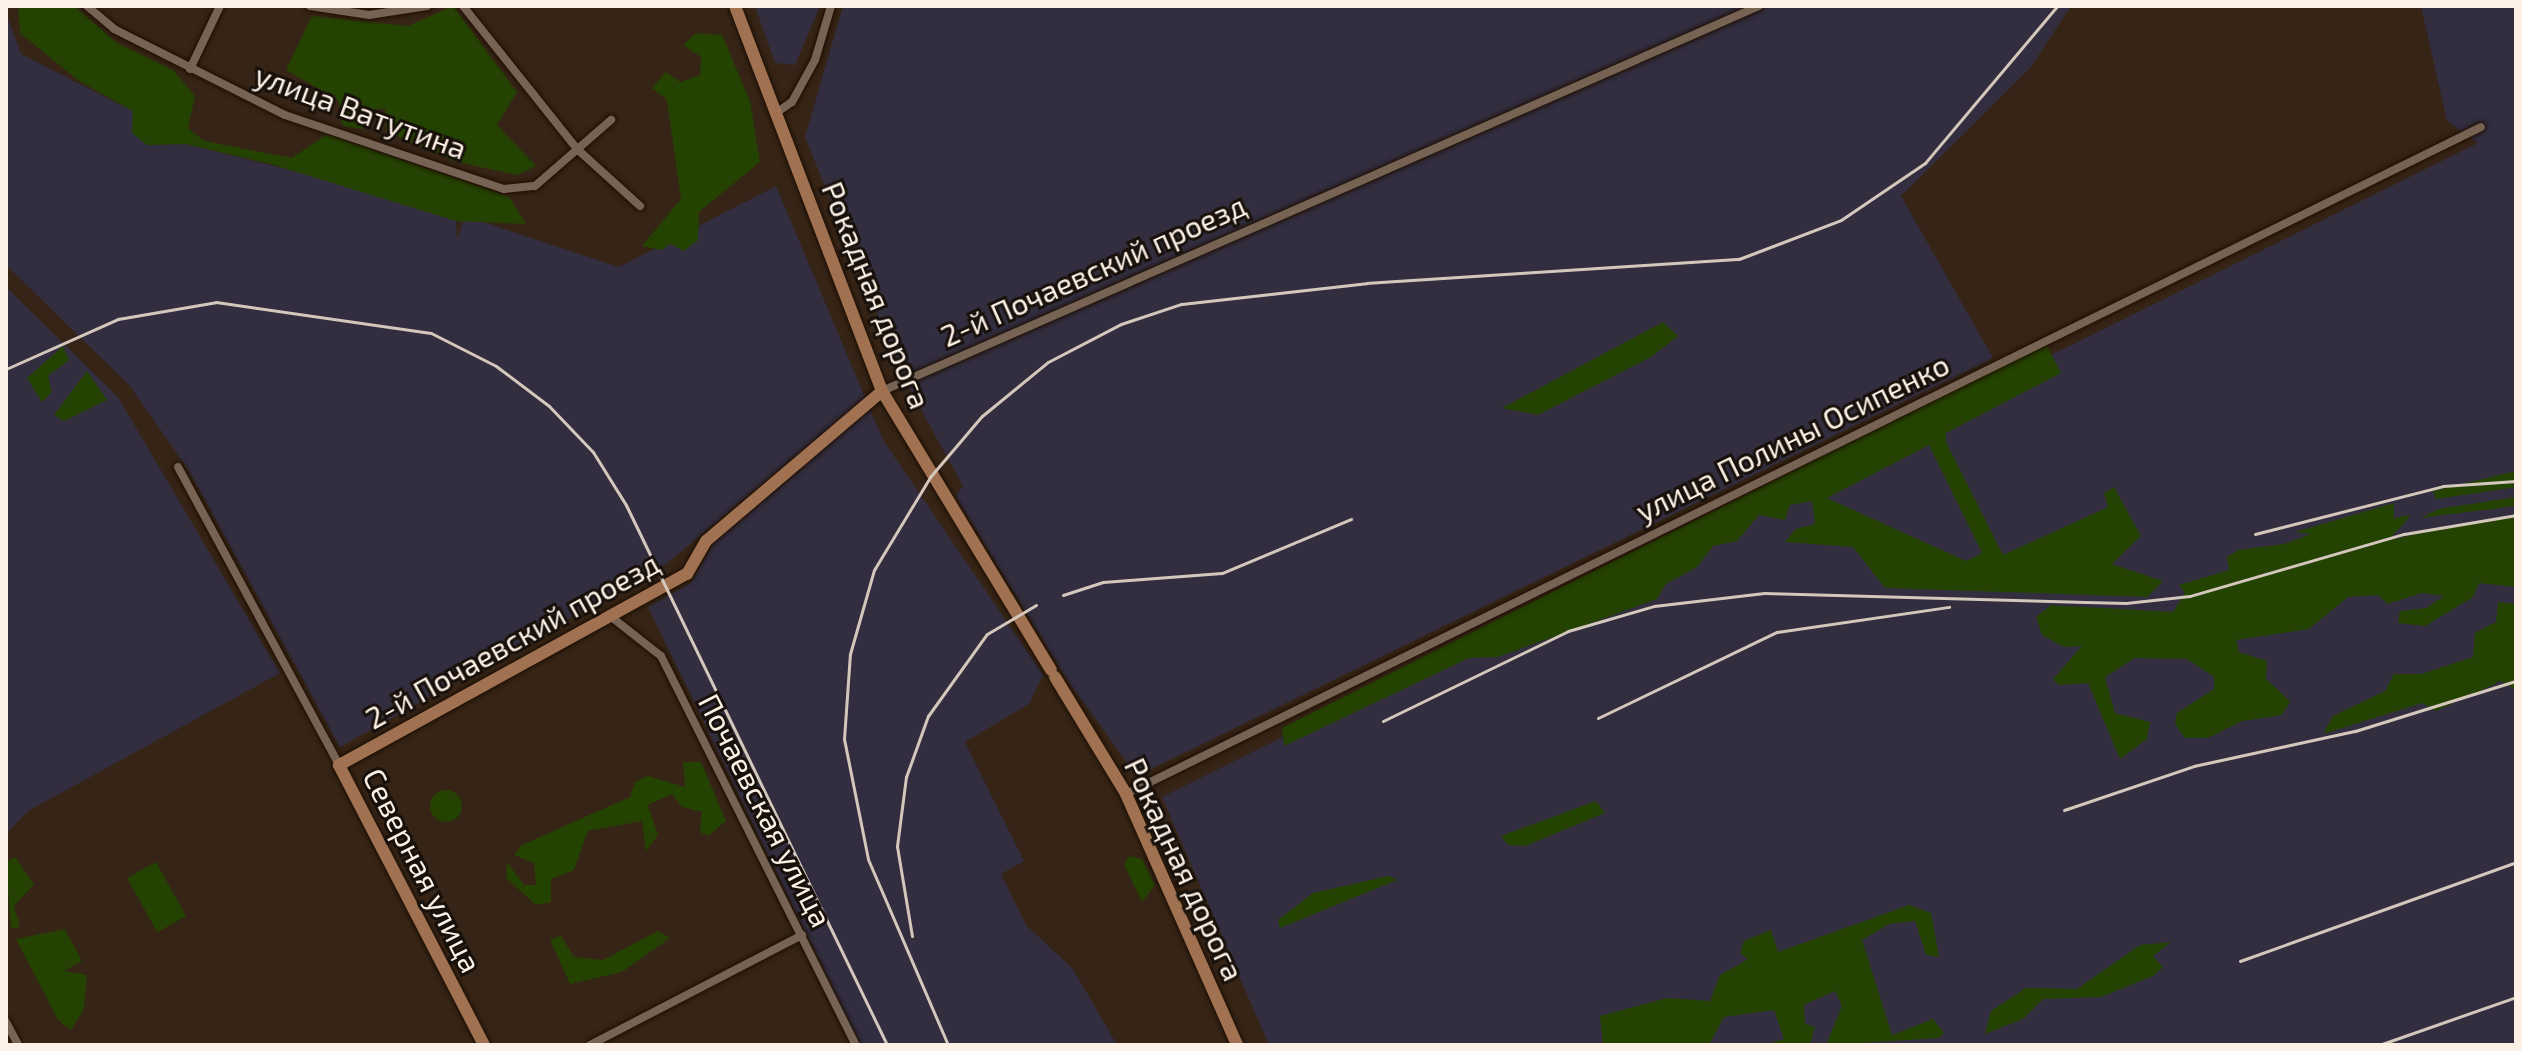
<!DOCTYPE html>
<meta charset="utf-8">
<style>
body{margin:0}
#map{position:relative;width:2522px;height:1051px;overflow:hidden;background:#362516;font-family:"Exo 2",sans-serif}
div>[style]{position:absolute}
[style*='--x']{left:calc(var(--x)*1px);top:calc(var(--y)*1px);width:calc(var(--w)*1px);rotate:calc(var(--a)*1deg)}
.industrial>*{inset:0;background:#322e3f}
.green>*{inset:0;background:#244201;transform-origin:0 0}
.round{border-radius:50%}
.roads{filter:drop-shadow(0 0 2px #1d0e02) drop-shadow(0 0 2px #1d0e02)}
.street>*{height:8px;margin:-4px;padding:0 4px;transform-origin:4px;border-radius:4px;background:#776353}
.secondary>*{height:12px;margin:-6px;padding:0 6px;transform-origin:6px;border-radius:6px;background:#a07252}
.rail>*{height:3px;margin:-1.5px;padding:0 1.5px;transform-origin:1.5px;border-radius:1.5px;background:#d4c7bc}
span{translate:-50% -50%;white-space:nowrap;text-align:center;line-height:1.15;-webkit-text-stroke:6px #18100a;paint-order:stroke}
.street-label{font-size:30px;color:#fdf1e7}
.frame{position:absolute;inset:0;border:8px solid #fdf1e7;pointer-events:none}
</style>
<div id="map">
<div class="industrial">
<i style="clip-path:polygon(755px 6px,820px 6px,795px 65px,775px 63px)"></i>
<i style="clip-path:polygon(843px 6px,2071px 6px,2030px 68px,1901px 196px,1993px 358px,1137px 776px,1068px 681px,956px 496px,963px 486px,901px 373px,805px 137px)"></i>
<i style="clip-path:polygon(2421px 6px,2516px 6px,2516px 1045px,1269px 1045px,1162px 797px,2478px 143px,2447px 121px)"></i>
<i style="clip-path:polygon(6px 13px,21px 54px,133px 111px,147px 145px,186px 144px,355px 186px,456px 221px,457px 240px,465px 216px,619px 267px,776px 186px,883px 440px,1043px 675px,1029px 704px,965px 742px,1024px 861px,1001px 874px,1026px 925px,1073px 969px,1117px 1045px,860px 1045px,648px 607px,691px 583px,719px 533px,790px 478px,781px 468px,666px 564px,340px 747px,188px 469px,129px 385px,6px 265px)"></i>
<i style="clip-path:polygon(6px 287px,118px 397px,280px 673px,28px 811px,6px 834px)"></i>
</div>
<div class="green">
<i style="clip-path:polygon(18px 6px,74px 6px,117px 43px,173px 70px,195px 96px,188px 128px,204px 141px,292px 158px,327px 134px,509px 197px,526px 224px,456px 221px,271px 164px,186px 144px,147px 145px,132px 133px,133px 111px,79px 81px,20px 33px)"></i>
<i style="clip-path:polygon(453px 6px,517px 92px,497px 125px,536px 166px,517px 175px,453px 161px,386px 131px,385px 109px,374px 109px,363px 129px,343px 126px,338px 100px,286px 70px,312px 16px,408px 26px)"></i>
<i style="clip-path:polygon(696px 33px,722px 35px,750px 101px,760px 162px,699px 212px,698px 240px,684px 251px,670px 244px,662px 250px,642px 246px,681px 199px,667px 100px,652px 88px,666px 72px,680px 82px,700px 75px,701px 57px,683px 45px)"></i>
<i style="clip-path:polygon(1663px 322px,1678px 336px,1651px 357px,1538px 415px,1502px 408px)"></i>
<i style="clip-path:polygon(evenodd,2046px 344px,2061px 373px,1946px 433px,1946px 442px,2003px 555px,2108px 507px,2104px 493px,2114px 487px,2141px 536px,2112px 564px,2163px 581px,2147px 597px,1885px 588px,1853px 547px,1785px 542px,1796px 529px,1815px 524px,1812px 501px,1790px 505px,1785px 520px,1759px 515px,1737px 541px,1713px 546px,1697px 567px,1666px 584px,1657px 599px,1498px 657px,1469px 658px,1284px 746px,1282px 728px,2046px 344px,1929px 445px,1982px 553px,1966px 561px,1827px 498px,1929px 445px)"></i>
<i style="clip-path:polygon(63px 346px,69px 360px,48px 376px,52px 392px,42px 402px,27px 378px)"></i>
<i style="clip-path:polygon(87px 371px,107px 400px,64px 421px,54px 415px)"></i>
<i style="clip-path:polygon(2516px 471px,2516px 487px,2436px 499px,2433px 491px)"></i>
<i style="clip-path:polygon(2516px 497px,2516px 506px,2420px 518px,2439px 509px)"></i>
<i style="clip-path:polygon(2394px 503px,2394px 518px,2411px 515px,2389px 540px,2516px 514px,2516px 587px,2479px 583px,2473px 597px,2425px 626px,2398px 623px,2400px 611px,2426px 608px,2444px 596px,2421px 593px,2388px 604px,2378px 595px,2348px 597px,2309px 629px,2236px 640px,2239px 652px,2267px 661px,2266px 679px,2290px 701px,2282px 715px,2242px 721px,2208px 738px,2185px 738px,2175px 724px,2177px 713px,2214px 689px,2214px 677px,2187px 659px,2135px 658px,2105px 677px,2115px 713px,2150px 722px,2147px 739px,2120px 759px,2088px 683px,2059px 685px,2053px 679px,2082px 646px,2064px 647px,2042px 635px,2036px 617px,2051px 605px,2173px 612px,2185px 593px,2179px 585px,2229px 570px,2227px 557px,2238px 550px,2284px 544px,2311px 534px,2295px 532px)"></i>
<i style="clip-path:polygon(2498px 602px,2516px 604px,2516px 690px,2501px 681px,2436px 711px,2422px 703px,2323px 734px,2333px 716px,2385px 691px,2394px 674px,2421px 674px,2473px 657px,2475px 633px,2496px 622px)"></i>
<i style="clip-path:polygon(683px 762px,701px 762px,726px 821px,708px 836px,700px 832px,702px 812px,682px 807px,672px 794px,648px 805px,658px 835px,646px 851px,642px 821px,588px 831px,574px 870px,551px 879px,551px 902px,536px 905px,506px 878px,507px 862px,524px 885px,536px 885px,534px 863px,514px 855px,522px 845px,630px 797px,635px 782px,648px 776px,685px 787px)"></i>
<i class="round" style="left:430px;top:790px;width:32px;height:32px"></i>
<i style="clip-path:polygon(1596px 801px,1605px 813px,1525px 846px,1508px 845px,1501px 836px)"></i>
<i style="clip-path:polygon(1129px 856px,1142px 859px,1155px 885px,1142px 902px,1124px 865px)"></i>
<i style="clip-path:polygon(15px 857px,34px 884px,14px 906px,20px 927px,11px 928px,6px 862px)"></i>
<i style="left:156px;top:862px;width:62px;height:33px;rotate:61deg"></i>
<i style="clip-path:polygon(1388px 876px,1397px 880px,1280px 928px,1278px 920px,1313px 893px)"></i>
<i style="clip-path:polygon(1909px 905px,1931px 913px,1939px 957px,1926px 955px,1915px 921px,1889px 924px,1862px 940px,1892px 1035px,1933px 1019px,1944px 1033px,1939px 1038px,1826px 1045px,1842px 1006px,1835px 991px,1804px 1005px,1805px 1024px,1815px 1027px,1810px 1045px,1763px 1045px,1784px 1039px,1774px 1010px,1724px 1017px,1709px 1045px,1603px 1045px,1600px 1016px,1667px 998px,1710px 1001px,1720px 975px,1748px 959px,1740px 953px,1744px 941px,1771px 930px,1778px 952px)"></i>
<i style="clip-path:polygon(65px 929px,82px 961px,64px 971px,87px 975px,84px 1009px,71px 1030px,58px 1020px,16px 939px)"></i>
<i style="clip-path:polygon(658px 931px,670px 938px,622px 972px,570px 984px,550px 940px,561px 936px,574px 957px,603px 960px)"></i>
<i style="clip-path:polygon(2171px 942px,2153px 956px,2163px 967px,2153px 976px,2101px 997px,2043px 999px,2023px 1019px,1985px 1034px,1991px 1011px,2026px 988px,2077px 989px,2140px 945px)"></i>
</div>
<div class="roads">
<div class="street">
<i style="--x:87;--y:6;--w:35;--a:40"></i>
<i style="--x:114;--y:29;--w:191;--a:26.7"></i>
<i style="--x:285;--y:115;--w:231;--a:18.7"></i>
<i style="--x:504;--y:189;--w:31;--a:-6"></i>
<i style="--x:535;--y:186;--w:101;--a:-41"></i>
<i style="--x:310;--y:6;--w:60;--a:8.7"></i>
<i style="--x:369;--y:15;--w:59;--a:-8.8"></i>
<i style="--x:463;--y:6;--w:183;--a:51.4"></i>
<i style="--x:577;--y:149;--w:85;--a:42.1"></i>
<i style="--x:190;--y:69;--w:70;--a:-64.5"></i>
<i style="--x:776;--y:113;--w:19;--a:-35"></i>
<i style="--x:792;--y:102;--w:48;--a:-61.3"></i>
<i style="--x:815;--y:60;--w:56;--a:-73.5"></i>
<i style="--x:882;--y:391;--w:958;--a:-23.7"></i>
<i style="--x:178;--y:467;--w:339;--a:61.6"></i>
<i style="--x:609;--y:615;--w:66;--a:38.3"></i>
<i style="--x:661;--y:656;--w:435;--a:63.4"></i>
<i style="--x:1126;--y:794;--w:1510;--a:-26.21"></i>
<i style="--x:6;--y:1022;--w:26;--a:62"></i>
<i style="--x:590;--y:1045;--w:239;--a:-27.4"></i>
</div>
<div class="secondary">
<i style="--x:735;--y:6;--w:412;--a:69.1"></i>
<i style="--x:882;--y:391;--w:326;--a:58.8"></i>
<i style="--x:1055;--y:677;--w:137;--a:58.7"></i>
<i style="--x:1126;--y:794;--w:274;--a:66.1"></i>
<i style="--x:484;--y:1045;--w:315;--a:-117.4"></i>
<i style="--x:339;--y:765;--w:397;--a:-28.8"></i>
<i style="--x:687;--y:574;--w:38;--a:-60"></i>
<i style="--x:706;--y:541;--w:231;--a:-40.4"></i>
</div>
</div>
<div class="rail">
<i style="--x:6;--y:369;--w:123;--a:-24.1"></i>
<i style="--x:118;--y:319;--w:99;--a:-9.8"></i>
<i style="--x:216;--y:302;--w:217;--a:8.2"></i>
<i style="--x:431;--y:333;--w:73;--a:26.9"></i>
<i style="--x:496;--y:366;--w:66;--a:37"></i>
<i style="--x:549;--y:406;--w:64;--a:46.3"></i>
<i style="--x:593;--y:452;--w:62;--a:58.1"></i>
<i style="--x:626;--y:505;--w:600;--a:64.2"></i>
<i style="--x:2255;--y:534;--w:194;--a:-14.3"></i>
<i style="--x:2443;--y:486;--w:73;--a:-3.9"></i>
<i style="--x:1063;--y:595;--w:42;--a:-18"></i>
<i style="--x:1103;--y:582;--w:119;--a:-4.3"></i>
<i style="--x:1222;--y:573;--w:140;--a:-22.7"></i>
<i style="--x:1598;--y:718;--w:199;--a:-25.7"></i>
<i style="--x:1777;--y:632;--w:174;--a:-8.3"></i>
<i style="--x:1383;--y:721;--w:206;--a:-25.9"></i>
<i style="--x:1568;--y:631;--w:90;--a:-16.2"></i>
<i style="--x:1654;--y:606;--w:111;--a:-6.7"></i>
<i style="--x:1764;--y:593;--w:362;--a:1.6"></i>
<i style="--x:2126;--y:603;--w:64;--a:-6.2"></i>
<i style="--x:2190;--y:596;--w:223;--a:-16.2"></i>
<i style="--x:2404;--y:534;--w:114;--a:-9.6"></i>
<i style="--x:2064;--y:810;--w:137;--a:-18.7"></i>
<i style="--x:2194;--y:766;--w:165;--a:-12.3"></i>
<i style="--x:2355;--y:731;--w:169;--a:-17.3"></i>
<i style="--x:912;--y:936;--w:91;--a:-99.5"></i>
<i style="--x:897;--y:846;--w:70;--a:-82.6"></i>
<i style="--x:906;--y:777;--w:65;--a:-70.2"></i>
<i style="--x:928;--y:716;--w:101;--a:-54.3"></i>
<i style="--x:987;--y:634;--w:57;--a:-30.6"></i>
<i style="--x:2240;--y:961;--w:293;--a:-19.7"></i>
<i style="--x:948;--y:1045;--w:202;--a:-113.3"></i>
<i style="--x:868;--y:859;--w:122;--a:-101.3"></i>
<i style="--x:844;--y:739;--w:85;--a:-86"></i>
<i style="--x:850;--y:654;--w:87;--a:-74.1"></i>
<i style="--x:874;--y:570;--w:109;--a:-58.9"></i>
<i style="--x:930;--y:477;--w:80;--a:-49.6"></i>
<i style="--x:982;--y:416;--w:85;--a:-39.3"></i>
<i style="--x:1048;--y:362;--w:82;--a:-27.5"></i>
<i style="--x:1121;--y:324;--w:63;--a:-18.4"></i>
<i style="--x:1181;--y:304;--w:187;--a:-6.4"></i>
<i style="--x:1367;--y:283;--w:373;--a:-3.7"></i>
<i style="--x:1739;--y:259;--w:109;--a:-20.9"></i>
<i style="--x:1841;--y:220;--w:102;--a:-34.2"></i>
<i style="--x:1925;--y:163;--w:205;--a:-49.9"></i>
<i style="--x:2379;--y:1045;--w:145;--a:-19.3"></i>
</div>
<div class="street-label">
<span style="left:361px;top:111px;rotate:20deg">улица Ватутина</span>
<span style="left:1093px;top:270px;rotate:-24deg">2-й Почаевский проезд</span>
<span style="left:877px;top:295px;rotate:68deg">Рокадная дорога</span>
<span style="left:1792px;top:437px;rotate:-26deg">улица Полины Осипенко</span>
<span style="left:512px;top:640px;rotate:-29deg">2-й Почаевский проезд</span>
<span style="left:766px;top:810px;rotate:63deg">Почаевская улица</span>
<span style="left:1185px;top:869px;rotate:65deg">Рокадная дорога</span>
<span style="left:423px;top:870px;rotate:63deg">Северная улица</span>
</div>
<div class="frame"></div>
</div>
